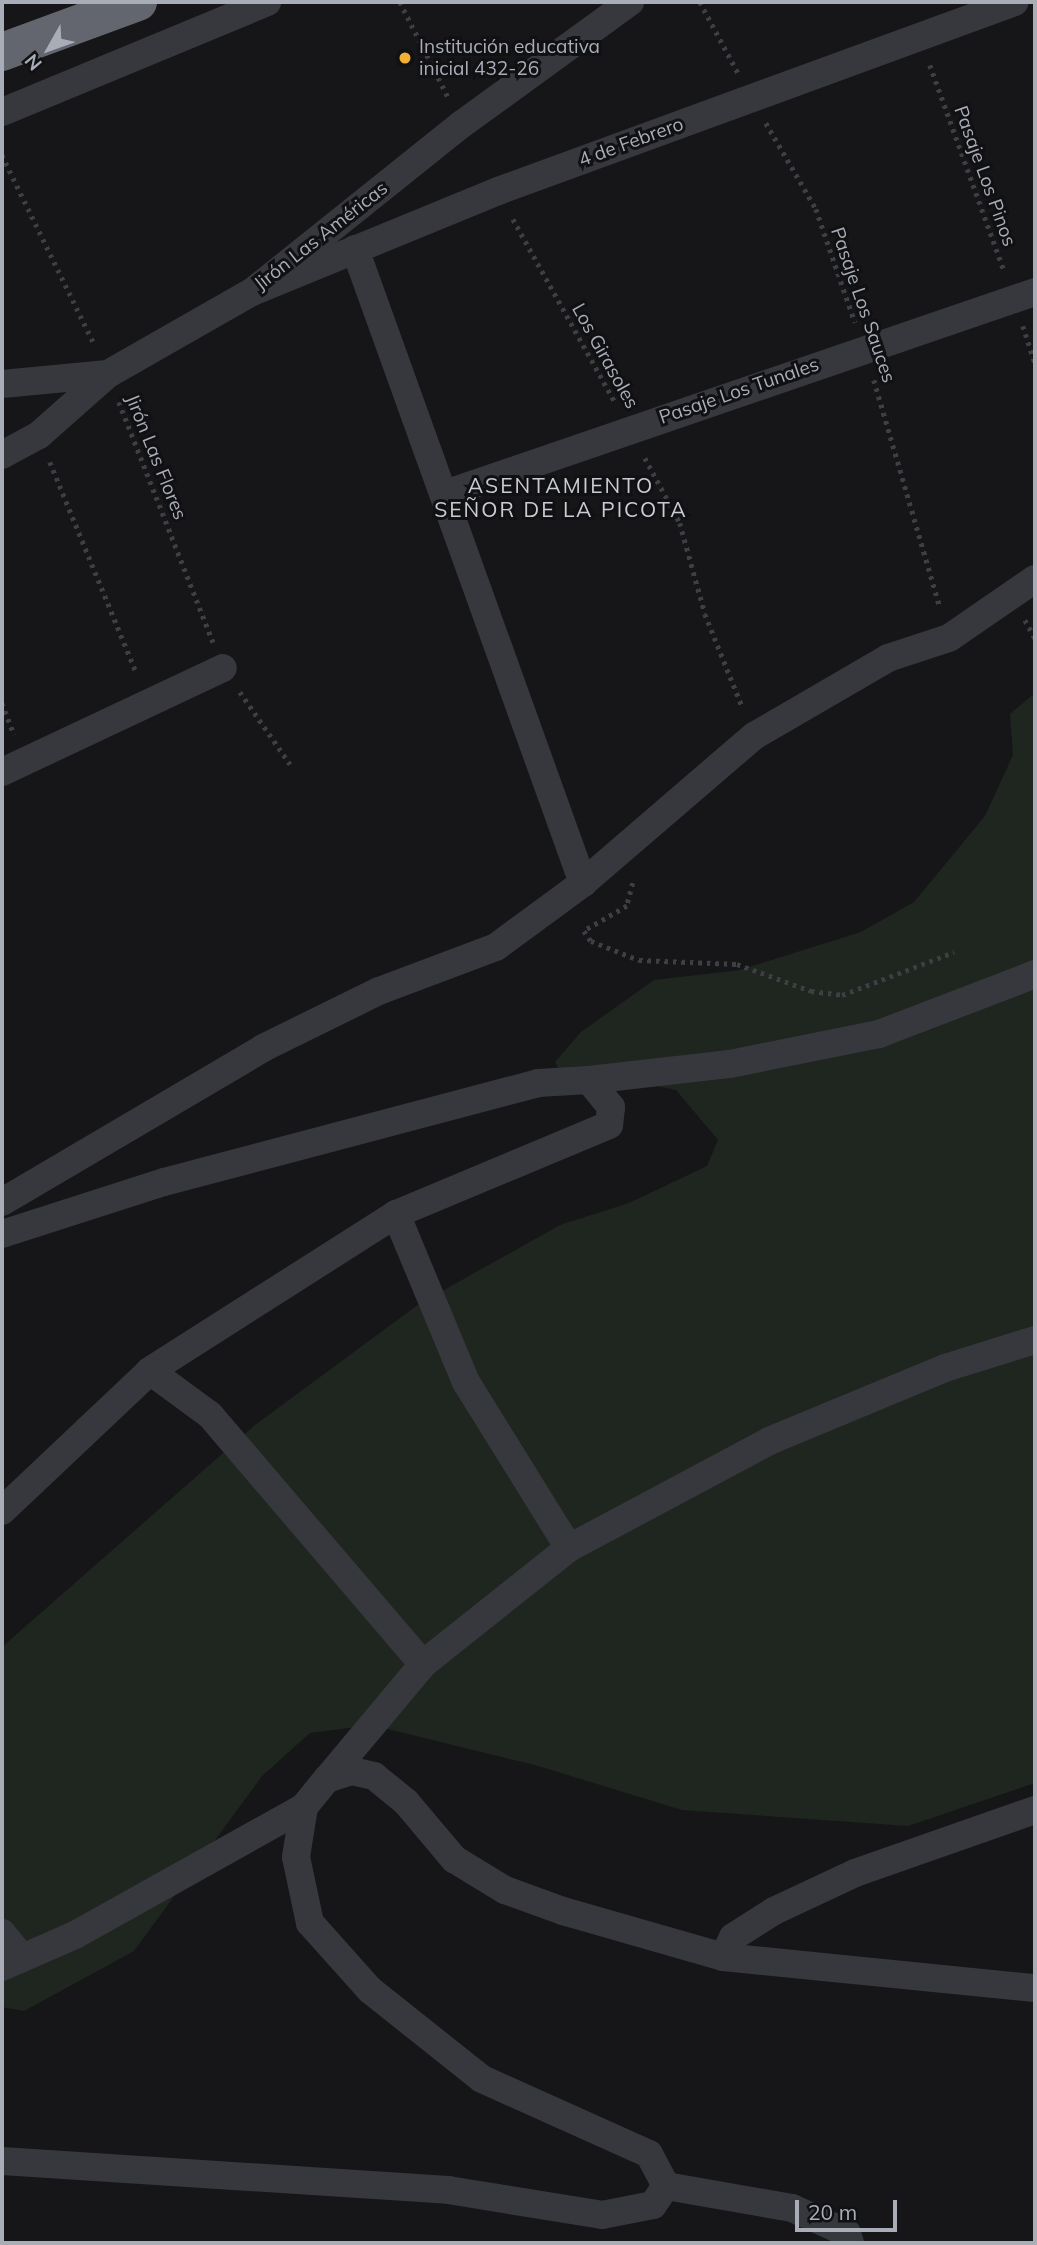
<!DOCTYPE html>
<meta charset="utf-8">
<style>
body{margin:0}
#map{position:relative;width:1037px;height:2245px;overflow:hidden;background:#161618;font-family:Mulish,sans-serif}
div>[style]{position:absolute}
[style*='--x']{left:calc(var(--x)*1px);top:calc(var(--y)*1px);width:calc(var(--w)*1px);rotate:calc(var(--a)*1deg)}
.green>*{inset:0;background:#1e261f}
.path>*{height:4.5px;margin-top:-2.25px;transform-origin:0;background:repeating-linear-gradient(90deg,#3d3f44 0 3.5px,transparent 0 8.5px)}
.street>*{height:28px;margin:-14px;padding:0 14px;transform-origin:14px;border-radius:14px;background:#37383d}
.highway>*{height:38px;margin:-19px;padding:0 19px;transform-origin:19px;border-radius:19px;background:#63666e}
.dots>*{width:19px;height:19px;translate:-50% -50%;box-sizing:border-box;border:4px solid #111113;border-radius:50%}
span{translate:-50% -50%;white-space:nowrap;text-align:center;line-height:1.15;-webkit-text-stroke:6px #111113;paint-order:stroke}
.poi-label{font-size:19px;color:#a8adb8}
.left{translate:0 -50%;text-align:left}
.street-label{font-size:19px;color:#a8adb8}
.neighbourhood-label{font-size:21px;color:#c9ccd4;letter-spacing:2px}
.frame{position:absolute;inset:0;border:4px solid #a8adb8;pointer-events:none}
.north{position:absolute;left:14px;top:14px;width:70px;height:70px;-webkit-text-stroke:5px #111113;paint-order:stroke;rotate:230deg;font-size:19px;font-weight:700;line-height:28px;text-align:center;color:#a8adb8}
.north::after{content:'';display:block;margin:auto;width:24px;height:32px;background:#a8adb8;clip-path:polygon(50% 0,100% 100%,50% 72%,0 100%)}
.scale{position:absolute;left:795px;top:2200px;width:102px;height:32px;box-sizing:border-box;border:4px solid #a8adb8;border-top:0;padding-left:9px;font-size:21px;line-height:24px;white-space:nowrap;color:#a8adb8;-webkit-text-stroke:5px #111113;paint-order:stroke}
</style>
<div id="map">
<div class="green">
<i style="clip-path:polygon(1035px 693px,1035px 1783px,908px 1826px,682px 1810px,535px 1765px,371px 1725px,310px 1733px,262px 1776px,134px 1951px,24px 2011px,2px 2007px,2px 1647px,255px 1425px,419px 1304px,560px 1225px,629px 1203px,707px 1166px,718px 1140px,676px 1090px,615px 1077px,569px 1089px,555px 1062px,581px 1032px,654px 980px,740px 970px,861px 932px,914px 902px,985px 816px,1013px 755px,1010px 714px)"></i>
</div>
<div class="path">
<i style="--x:400;--y:2;--w:106;--a:63.2"></i>
<i style="--x:700;--y:2;--w:81;--a:61.8"></i>
<i style="--x:930;--y:65;--w:219;--a:70.2"></i>
<i style="--x:766;--y:123;--w:99;--a:59.8"></i>
<i style="--x:816;--y:209;--w:120;--a:71"></i>
<i style="--x:2;--y:155;--w:212;--a:64"></i>
<i style="--x:513;--y:219;--w:212;--a:60.9"></i>
<i style="--x:1023;--y:326;--w:38;--a:72"></i>
<i style="--x:874;--y:380;--w:236;--a:73.8"></i>
<i style="--x:119;--y:402;--w:258;--a:68.6"></i>
<i style="--x:645;--y:458;--w:74;--a:61.7"></i>
<i style="--x:680;--y:523;--w:94;--a:74.6"></i>
<i style="--x:705;--y:614;--w:99;--a:68.1"></i>
<i style="--x:50;--y:462;--w:229;--a:67.7"></i>
<i style="--x:1025;--y:620;--w:21;--a:61"></i>
<i style="--x:240;--y:692;--w:88;--a:55.2"></i>
<i style="--x:2;--y:703;--w:34;--a:69"></i>
<i style="--x:633;--y:883;--w:24;--a:105"></i>
<i style="--x:627;--y:906;--w:50;--a:149.8"></i>
<i style="--x:584;--y:931;--w:12;--a:55"></i>
<i style="--x:591;--y:941;--w:52;--a:21.6"></i>
<i style="--x:639;--y:960;--w:98;--a:2.3"></i>
<i style="--x:737;--y:964;--w:79;--a:20"></i>
<i style="--x:811;--y:991;--w:31;--a:7"></i>
<i style="--x:842;--y:995;--w:120;--a:-21"></i>
</div>
<div class="street">
<i style="--x:2;--y:112;--w:287;--a:-22.5"></i>
<i style="--x:355;--y:249;--w:674;--a:70.22"></i>
<i style="--x:252;--y:292;--w:266;--a:-22.3"></i>
<i style="--x:498;--y:191;--w:550;--a:-20.08"></i>
<i style="--x:2;--y:384;--w:106;--a:-5.4"></i>
<i style="--x:2;--y:455;--w:42;--a:-28.4"></i>
<i style="--x:39;--y:435;--w:92;--a:-41.5"></i>
<i style="--x:108;--y:374;--w:166;--a:-29.7"></i>
<i style="--x:252;--y:292;--w:269;--a:-38.7"></i>
<i style="--x:462;--y:124;--w:208;--a:-36"></i>
<i style="--x:445;--y:494;--w:624;--a:-18.9"></i>
<i style="--x:2;--y:772;--w:244;--a:-25.2"></i>
<i style="--x:589;--y:1080;--w:142;--a:-6.5"></i>
<i style="--x:730;--y:1064;--w:152;--a:-11.4"></i>
<i style="--x:879;--y:1034;--w:167;--a:-21"></i>
<i style="--x:2;--y:1202;--w:303;--a:-30.5"></i>
<i style="--x:263;--y:1048;--w:129;--a:-26.2"></i>
<i style="--x:379;--y:991;--w:125;--a:-20.6"></i>
<i style="--x:496;--y:947;--w:108;--a:-36.3"></i>
<i style="--x:583;--y:883;--w:225;--a:-40.7"></i>
<i style="--x:754;--y:736;--w:155;--a:-30.2"></i>
<i style="--x:888;--y:658;--w:64;--a:-18.2"></i>
<i style="--x:949;--y:638;--w:104;--a:-34.5"></i>
<i style="--x:396;--y:1214;--w:182;--a:67.4"></i>
<i style="--x:466;--y:1382;--w:195;--a:58.2"></i>
<i style="--x:2;--y:1234;--w:170;--a:-17.8"></i>
<i style="--x:164;--y:1182;--w:387;--a:-14.8"></i>
<i style="--x:538;--y:1083;--w:51;--a:-3.4"></i>
<i style="--x:589;--y:1080;--w:35;--a:51"></i>
<i style="--x:611;--y:1107;--w:18;--a:96"></i>
<i style="--x:609;--y:1125;--w:231;--a:157.3"></i>
<i style="--x:396;--y:1214;--w:292;--a:147.5"></i>
<i style="--x:150;--y:1371;--w:204;--a:136.6"></i>
<i style="--x:150;--y:1371;--w:74;--a:36.3"></i>
<i style="--x:210;--y:1415;--w:328;--a:49.5"></i>
<i style="--x:327;--y:1779;--w:150;--a:-50.1"></i>
<i style="--x:423;--y:1664;--w:186;--a:-38.5"></i>
<i style="--x:569;--y:1548;--w:227;--a:-28.1"></i>
<i style="--x:769;--y:1441;--w:191;--a:-22.5"></i>
<i style="--x:945;--y:1368;--w:94;--a:-17.3"></i>
<i style="--x:2;--y:1933;--w:32;--a:51"></i>
<i style="--x:723;--y:1957;--w:22;--a:-63"></i>
<i style="--x:733;--y:1937;--w:49;--a:-32.4"></i>
<i style="--x:774;--y:1911;--w:89;--a:-25.1"></i>
<i style="--x:855;--y:1873;--w:191;--a:-19.3"></i>
<i style="--x:2;--y:1967;--w:80;--a:-23.7"></i>
<i style="--x:75;--y:1935;--w:262;--a:-29.2"></i>
<i style="--x:2;--y:2161;--w:447;--a:3.7"></i>
<i style="--x:448;--y:2190;--w:156;--a:9.2"></i>
<i style="--x:602;--y:2215;--w:52;--a:-11.1"></i>
<i style="--x:653;--y:2205;--w:23;--a:-56"></i>
<i style="--x:666;--y:2186;--w:36;--a:-118"></i>
<i style="--x:649;--y:2154;--w:183;--a:-155.8"></i>
<i style="--x:482;--y:2079;--w:143;--a:-141.5"></i>
<i style="--x:370;--y:1990;--w:90;--a:-131.8"></i>
<i style="--x:310;--y:1923;--w:67;--a:-102"></i>
<i style="--x:296;--y:1857;--w:51;--a:-80.9"></i>
<i style="--x:304;--y:1807;--w:36;--a:-51"></i>
<i style="--x:327;--y:1779;--w:26;--a:-18"></i>
<i style="--x:352;--y:1771;--w:23;--a:13"></i>
<i style="--x:374;--y:1776;--w:41;--a:39.1"></i>
<i style="--x:406;--y:1802;--w:75;--a:49.9"></i>
<i style="--x:454;--y:1859;--w:60;--a:31.3"></i>
<i style="--x:505;--y:1890;--w:62;--a:19.9"></i>
<i style="--x:563;--y:1911;--w:166;--a:16"></i>
<i style="--x:723;--y:1957;--w:314;--a:5.7"></i>
<i style="--x:666;--y:2186;--w:128;--a:9.9"></i>
<i style="--x:792;--y:2208;--w:60;--a:24.4"></i>
<i style="--x:847;--y:2233;--w:10;--a:73"></i>
</div>
<div class="highway">
<i style="--x:2;--y:52;--w:145;--a:-20.2"></i>
</div>
<div class="dots">
<i style="left:405px;top:58px;background:#f2b134"></i>
</div>
<div class="poi-label">
<span class="left" style="left:419px;top:58px">Institución educativa<br>inicial 432-26</span>
</div>
<div class="street-label">
<span style="left:631px;top:142px;rotate:-20deg">4 de Febrero</span>
<span style="left:985px;top:176px;rotate:70deg">Pasaje Los Pinos</span>
<span style="left:321px;top:236px;rotate:-38deg">Jirón Las Américas</span>
<span style="left:863px;top:305px;rotate:71deg">Pasaje Los Sauces</span>
<span style="left:605px;top:356px;rotate:61deg">Los Girasoles</span>
<span style="left:739px;top:391px;rotate:-19deg">Pasaje Los Tunales</span>
<span style="left:156px;top:457px;rotate:68deg">Jirón Las Flores</span>
</div>
<div class="neighbourhood-label">
<span style="left:561px;top:497px">ASENTAMIENTO<br>SEÑOR DE LA PICOTA</span>
</div>
<div class="frame"></div>
<div class="north">N</div>
<div class="scale">20 m</div>
</div>
